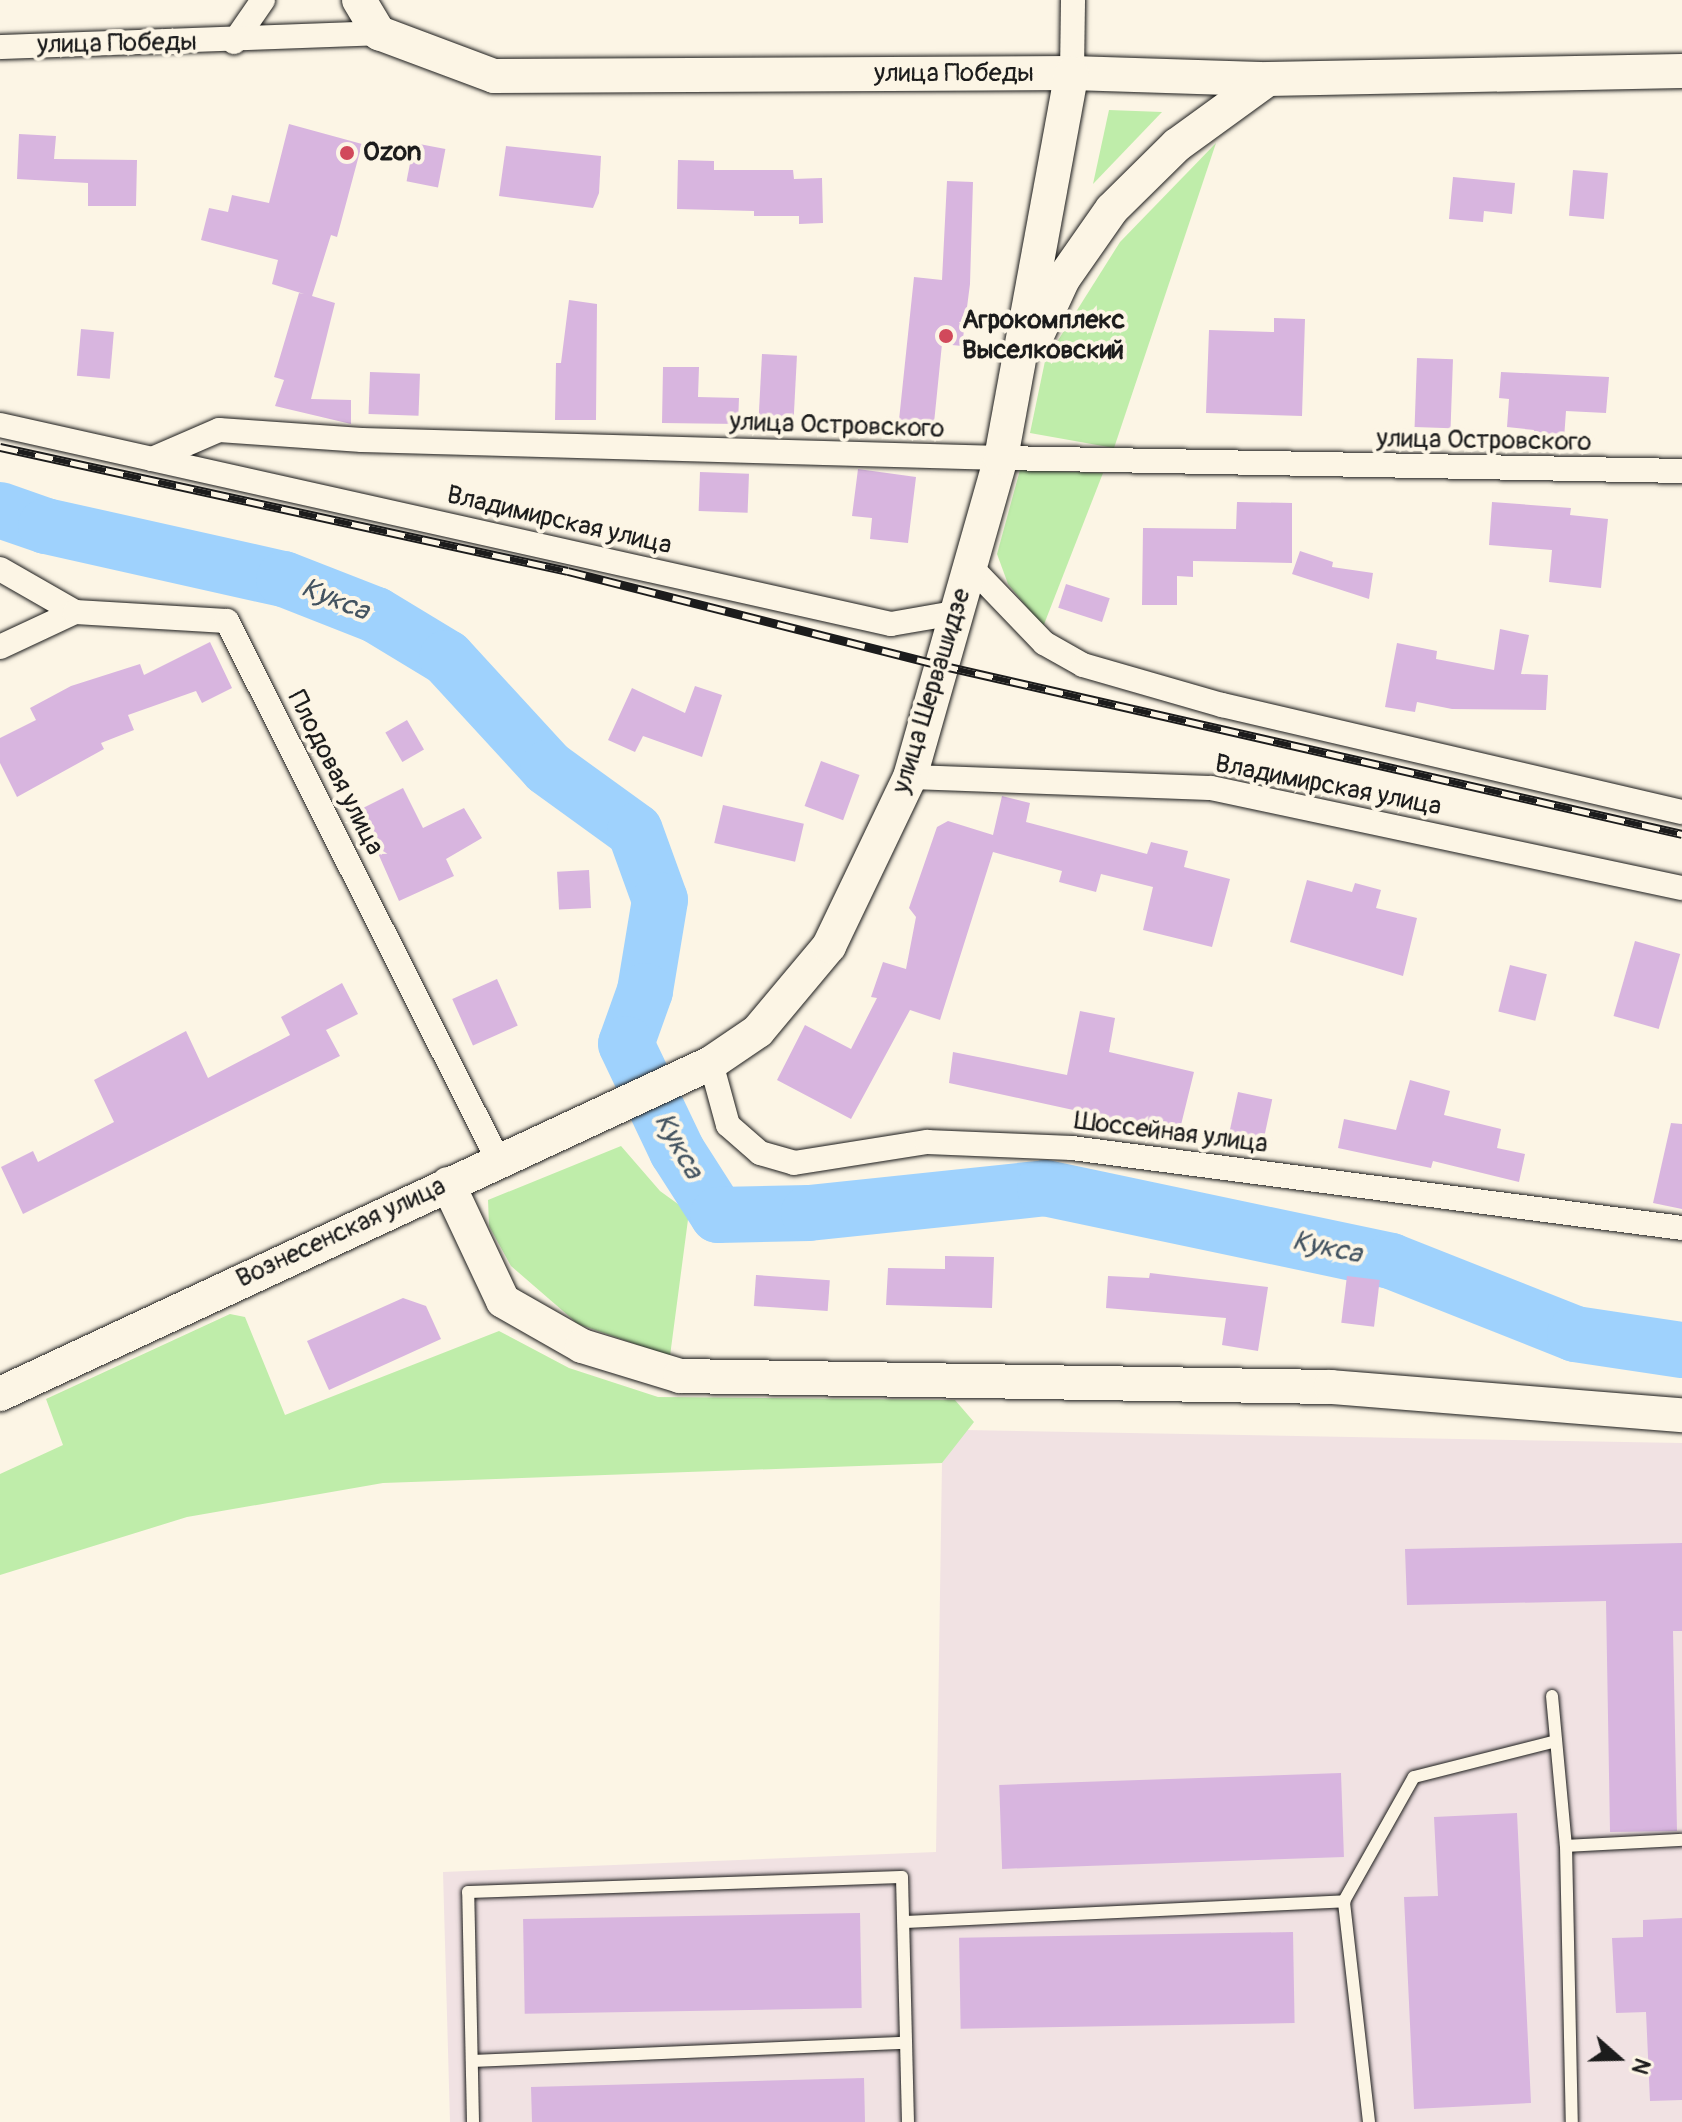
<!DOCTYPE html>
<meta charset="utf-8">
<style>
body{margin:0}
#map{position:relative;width:1682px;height:2122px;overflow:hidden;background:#fcf5e5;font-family:Pangolin,sans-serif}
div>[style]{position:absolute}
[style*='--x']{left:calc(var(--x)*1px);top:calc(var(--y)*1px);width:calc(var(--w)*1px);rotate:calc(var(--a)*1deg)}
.built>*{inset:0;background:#f1e2e3}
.green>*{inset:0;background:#bfedaa}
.river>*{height:56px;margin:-28px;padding:0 28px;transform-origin:28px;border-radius:28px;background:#9fd2fd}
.building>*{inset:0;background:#d8b5df;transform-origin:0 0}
.roads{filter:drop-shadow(0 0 2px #1c1c1c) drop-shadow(0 0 2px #1c1c1c)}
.lane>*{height:12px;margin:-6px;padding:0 6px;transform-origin:6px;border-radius:6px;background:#fcf5e5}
.street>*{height:24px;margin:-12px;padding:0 12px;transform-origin:12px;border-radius:12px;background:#fcf5e5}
.secondary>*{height:34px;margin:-17px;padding:0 17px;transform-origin:17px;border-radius:17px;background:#fcf5e5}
.rail>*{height:9px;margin-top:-4.5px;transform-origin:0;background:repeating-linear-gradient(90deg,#fcf5e5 0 18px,#1c1c1c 0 36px);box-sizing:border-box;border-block:2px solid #1c1c1c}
.dots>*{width:22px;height:22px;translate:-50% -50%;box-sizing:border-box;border:4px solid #fcf5e5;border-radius:50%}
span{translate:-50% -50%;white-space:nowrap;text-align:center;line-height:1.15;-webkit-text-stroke:8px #fcf5e5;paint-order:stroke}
.street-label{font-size:26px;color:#1c1c1c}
.poi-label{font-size:26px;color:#1c1c1c;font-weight:700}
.left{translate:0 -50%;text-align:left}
.water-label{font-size:28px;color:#435360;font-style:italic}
.north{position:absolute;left:1578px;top:2018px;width:80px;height:80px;-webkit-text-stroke:6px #fcf5e5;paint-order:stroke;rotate:110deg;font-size:22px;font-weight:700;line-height:32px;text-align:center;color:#1c1c1c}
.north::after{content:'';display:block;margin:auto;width:28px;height:36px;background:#1c1c1c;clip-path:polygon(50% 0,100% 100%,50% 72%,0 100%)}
</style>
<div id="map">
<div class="built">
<i style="clip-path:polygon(966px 1430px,1682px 1443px,1682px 2122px,450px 2122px,443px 1872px,936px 1852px,942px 1463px)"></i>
</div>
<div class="green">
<i style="clip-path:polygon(1109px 110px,1162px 112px,1093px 184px)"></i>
<i style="clip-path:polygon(1216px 143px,1114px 448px,1030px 433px,1045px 361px,1120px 242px)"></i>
<i style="clip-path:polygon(1020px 470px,1103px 473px,1043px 627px,1008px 584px,997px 554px)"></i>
<i style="clip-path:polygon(621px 1146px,660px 1191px,689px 1212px,670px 1356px,578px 1324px,511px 1266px,489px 1226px,488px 1200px)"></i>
<i style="clip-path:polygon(230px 1314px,245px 1317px,285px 1415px,499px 1331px,569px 1368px,658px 1397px,955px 1400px,974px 1422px,942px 1463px,383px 1483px,187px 1517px,0 1575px,0 1474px,63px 1445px,46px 1399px)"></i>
</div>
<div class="river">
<i style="--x:0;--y:510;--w:49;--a:19.2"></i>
<i style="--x:46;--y:526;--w:244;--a:12.6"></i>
<i style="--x:284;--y:579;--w:99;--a:21.4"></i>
<i style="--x:376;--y:615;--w:83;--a:31.2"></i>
<i style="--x:447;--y:658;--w:149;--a:47.4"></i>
<i style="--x:548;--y:768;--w:107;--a:35.9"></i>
<i style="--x:635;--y:831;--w:73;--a:70.1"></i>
<i style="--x:660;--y:900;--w:92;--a:99.4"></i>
<i style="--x:645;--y:991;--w:56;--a:109.7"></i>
<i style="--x:626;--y:1044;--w:119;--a:64.5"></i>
<i style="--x:677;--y:1151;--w:76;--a:57.4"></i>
<i style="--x:718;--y:1215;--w:91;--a:-1.3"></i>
<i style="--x:809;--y:1213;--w:237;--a:-6"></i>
<i style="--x:1045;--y:1188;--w:354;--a:11.9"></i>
<i style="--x:1391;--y:1261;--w:198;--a:21.6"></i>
<i style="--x:1575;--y:1334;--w:108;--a:8.5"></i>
</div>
<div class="building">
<i style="clip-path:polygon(289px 124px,362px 144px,337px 237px,331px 235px,312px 296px,335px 303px,311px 399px,351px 400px,351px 424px,275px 406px,284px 380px,274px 377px,299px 293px,304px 294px,272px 284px,278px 260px,201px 240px,209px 208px,228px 212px,232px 195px,269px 203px)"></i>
<i style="clip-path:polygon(19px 134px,56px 136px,54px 159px,137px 160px,136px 206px,88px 206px,88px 183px,17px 179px)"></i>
<i style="left:414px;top:143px;width:32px;height:39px;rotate:11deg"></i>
<i style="clip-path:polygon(506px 146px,601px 156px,599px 193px,593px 208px,499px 196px)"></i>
<i style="clip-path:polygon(678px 160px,714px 161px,714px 170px,793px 170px,794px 179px,822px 178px,823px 223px,799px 224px,799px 216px,754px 216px,754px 211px,677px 209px)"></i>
<i style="left:1573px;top:170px;width:35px;height:46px;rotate:5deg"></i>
<i style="clip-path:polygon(1453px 177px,1515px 183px,1512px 214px,1484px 211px,1483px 222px,1449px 219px)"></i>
<i style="clip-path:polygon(947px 181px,973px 182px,970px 284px,962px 346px,942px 344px,934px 423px,899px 420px,914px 277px,942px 280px)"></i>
<i style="clip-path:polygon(569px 300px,597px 304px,596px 420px,555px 420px,556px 363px,561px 363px)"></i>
<i style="clip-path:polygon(1274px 318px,1305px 319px,1302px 416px,1206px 413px,1209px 330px,1274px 332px)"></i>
<i style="left:81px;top:329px;width:33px;height:47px;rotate:5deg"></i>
<i style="left:762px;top:354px;width:35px;height:64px;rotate:3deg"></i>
<i style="left:1417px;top:358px;width:36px;height:69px;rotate:2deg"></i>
<i style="clip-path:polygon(663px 367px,699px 367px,698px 397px,739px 398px,738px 424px,662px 423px)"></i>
<i style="left:370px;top:372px;width:50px;height:42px;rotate:2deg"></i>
<i style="clip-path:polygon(1501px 372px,1609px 377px,1606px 413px,1566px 411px,1564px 439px,1534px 438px,1534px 430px,1507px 427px,1509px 399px,1499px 398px)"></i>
<i style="clip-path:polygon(858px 469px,916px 477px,908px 543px,870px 539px,872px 518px,852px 516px)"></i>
<i style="left:700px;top:472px;width:49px;height:39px;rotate:2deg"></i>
<i style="clip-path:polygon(1237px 502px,1292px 503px,1292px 563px,1193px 561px,1193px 577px,1177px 576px,1177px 605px,1142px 605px,1143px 528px,1236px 529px)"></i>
<i style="clip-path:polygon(1492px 502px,1571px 508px,1570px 515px,1608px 519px,1601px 588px,1549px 582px,1552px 550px,1489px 545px)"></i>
<i style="clip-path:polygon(1300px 551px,1333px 562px,1332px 567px,1373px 573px,1369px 599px,1292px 574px)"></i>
<i style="left:1066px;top:584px;width:46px;height:25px;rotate:18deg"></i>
<i style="clip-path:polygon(1500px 629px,1529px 635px,1521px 674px,1548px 675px,1546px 710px,1452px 709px,1417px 702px,1415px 712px,1385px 707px,1397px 643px,1437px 651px,1436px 659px,1494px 670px)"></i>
<i style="clip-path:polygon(210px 642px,232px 688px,202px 703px,196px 691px,128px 715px,134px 730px,101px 743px,104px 749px,17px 797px,0 763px,0 738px,36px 720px,30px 708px,71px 686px,140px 664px,144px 675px)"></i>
<i style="clip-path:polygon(695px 686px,722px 695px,702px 757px,643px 736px,635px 752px,608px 740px,632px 688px,685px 713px)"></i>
<i style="left:407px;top:720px;width:34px;height:25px;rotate:60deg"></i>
<i style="left:821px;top:761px;width:41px;height:48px;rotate:20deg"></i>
<i style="clip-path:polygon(403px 788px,423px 828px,464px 808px,482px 838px,446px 859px,454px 876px,399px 901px,359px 810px)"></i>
<i style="clip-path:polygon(1002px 796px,1030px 803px,1026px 822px,1147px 854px,1151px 842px,1188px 851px,1184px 867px,1230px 879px,1212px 947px,1143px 930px,1153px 887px,1101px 874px,1096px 892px,1059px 882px,1062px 871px,993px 852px,940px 1020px,910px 1010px,851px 1119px,777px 1080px,805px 1025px,851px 1049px,877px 998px,871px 997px,883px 962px,906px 969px,916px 917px,909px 908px,937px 827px,948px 821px,993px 835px)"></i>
<i style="left:723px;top:805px;width:83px;height:39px;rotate:13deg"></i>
<i style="left:589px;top:870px;width:38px;height:32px;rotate:87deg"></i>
<i style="clip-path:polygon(1307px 880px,1352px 892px,1355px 883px,1381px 890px,1376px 908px,1417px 918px,1403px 976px,1290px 942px)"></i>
<i style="left:1635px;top:941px;width:47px;height:78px;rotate:16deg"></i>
<i style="left:1510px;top:965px;width:38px;height:48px;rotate:14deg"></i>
<i style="left:497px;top:979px;width:51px;height:49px;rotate:66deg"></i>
<i style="clip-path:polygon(342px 983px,358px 1014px,326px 1030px,340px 1056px,23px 1214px,1px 1167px,33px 1151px,38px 1162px,114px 1122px,94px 1080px,186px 1031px,208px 1078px,290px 1035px,281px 1017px)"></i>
<i style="clip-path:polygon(1080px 1011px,1115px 1018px,1109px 1052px,1194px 1072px,1179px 1133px,949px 1083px,953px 1052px,1067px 1075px)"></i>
<i style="clip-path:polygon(1410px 1080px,1450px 1091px,1444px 1115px,1501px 1129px,1497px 1148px,1525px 1154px,1519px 1182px,1433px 1161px,1431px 1168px,1338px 1148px,1344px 1119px,1396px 1130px)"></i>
<i style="left:1238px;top:1092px;width:35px;height:43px;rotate:12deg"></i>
<i style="clip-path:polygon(1671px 1123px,1682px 1124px,1682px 1209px,1653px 1203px)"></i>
<i style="clip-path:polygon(945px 1256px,994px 1257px,992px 1308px,886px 1305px,888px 1268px,945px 1269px)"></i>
<i style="clip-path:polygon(1150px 1273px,1268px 1287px,1258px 1351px,1222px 1345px,1226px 1318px,1106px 1308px,1108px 1276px,1149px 1278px)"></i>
<i style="left:756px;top:1275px;width:74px;height:31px;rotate:4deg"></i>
<i style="left:1347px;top:1276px;width:33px;height:47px;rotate:7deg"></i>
<i style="clip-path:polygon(403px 1298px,426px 1306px,441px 1339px,329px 1390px,307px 1341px)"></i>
<i style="clip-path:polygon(1682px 1543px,1682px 1631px,1673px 1631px,1677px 1831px,1610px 1832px,1606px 1601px,1407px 1605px,1405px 1549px)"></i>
<i style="left:1341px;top:1773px;width:84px;height:342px;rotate:88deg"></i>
<i style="clip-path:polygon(1517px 1813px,1531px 2103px,1414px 2109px,1404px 1897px,1438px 1896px,1434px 1817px)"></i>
<i style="left:860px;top:1913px;width:95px;height:337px;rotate:89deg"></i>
<i style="clip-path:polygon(1682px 1918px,1682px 2100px,1650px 2101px,1646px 2012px,1616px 2013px,1612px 1938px,1643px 1937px,1643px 1920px)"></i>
<i style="left:1293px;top:1932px;width:91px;height:334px;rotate:89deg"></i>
<i style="clip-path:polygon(864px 2078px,865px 2122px,532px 2122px,531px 2087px)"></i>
</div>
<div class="roads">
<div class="lane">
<i style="--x:1552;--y:1696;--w:151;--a:84.7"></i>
<i style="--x:1566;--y:1846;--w:276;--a:88.8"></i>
<i style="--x:1566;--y:1846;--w:116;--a:-3"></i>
<i style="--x:906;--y:1922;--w:439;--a:-2.7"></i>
<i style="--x:472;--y:2061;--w:433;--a:-2.4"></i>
<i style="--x:473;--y:2122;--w:230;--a:-91.2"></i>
<i style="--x:468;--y:1892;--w:434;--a:-2"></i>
<i style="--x:902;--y:1877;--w:245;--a:88.6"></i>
<i style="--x:1369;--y:2122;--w:222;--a:-96.5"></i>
<i style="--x:1344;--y:1901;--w:142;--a:-60.6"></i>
<i style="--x:1414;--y:1777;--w:146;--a:-14.2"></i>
</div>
<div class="street">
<i style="--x:234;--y:42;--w:51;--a:-55.4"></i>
<i style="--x:0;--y:47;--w:379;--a:-2.1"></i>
<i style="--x:1072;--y:73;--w:73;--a:-89.2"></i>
<i style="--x:0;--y:425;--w:156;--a:12.6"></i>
<i style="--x:152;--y:459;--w:73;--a:-23.4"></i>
<i style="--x:219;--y:430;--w:143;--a:4"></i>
<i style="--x:362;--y:440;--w:639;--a:1.61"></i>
<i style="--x:1001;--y:458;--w:681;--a:1.09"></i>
<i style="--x:152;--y:459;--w:757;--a:12.59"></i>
<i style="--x:891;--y:624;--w:65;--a:-9.8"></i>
<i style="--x:970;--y:566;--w:107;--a:46.1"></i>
<i style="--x:1044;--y:643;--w:45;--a:29.4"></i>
<i style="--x:1083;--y:665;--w:145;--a:16.1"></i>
<i style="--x:1222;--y:705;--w:472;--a:13.1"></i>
<i style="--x:0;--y:569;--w:86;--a:29.8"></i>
<i style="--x:0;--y:647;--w:83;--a:-25"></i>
<i style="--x:75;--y:612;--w:152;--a:3.4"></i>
<i style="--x:227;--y:621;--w:603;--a:63.31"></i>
<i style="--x:910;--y:777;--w:301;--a:2.1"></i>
<i style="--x:1211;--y:788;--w:481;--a:12"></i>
<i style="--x:711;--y:1063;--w:64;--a:74.7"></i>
<i style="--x:728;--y:1125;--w:43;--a:41.2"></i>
<i style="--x:760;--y:1153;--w:35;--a:16"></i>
<i style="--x:794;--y:1163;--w:135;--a:-9"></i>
<i style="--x:927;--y:1142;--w:145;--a:2.4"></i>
<i style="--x:1072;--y:1148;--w:615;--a:7.47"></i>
</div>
<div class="secondary">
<i style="--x:359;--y:0;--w:39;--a:59"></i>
<i style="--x:379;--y:33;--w:123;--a:20.5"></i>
<i style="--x:494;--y:76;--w:578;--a:-0.3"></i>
<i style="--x:1072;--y:73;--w:196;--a:1.8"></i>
<i style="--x:1268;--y:79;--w:414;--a:-1.1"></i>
<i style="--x:1038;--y:333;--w:60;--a:-65.2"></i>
<i style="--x:1063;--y:279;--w:85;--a:-55"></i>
<i style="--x:1112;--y:209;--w:91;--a:-44.6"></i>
<i style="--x:1177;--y:145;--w:112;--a:-36"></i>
<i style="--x:448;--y:1184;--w:129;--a:64.8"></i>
<i style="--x:503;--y:1301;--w:91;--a:29.7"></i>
<i style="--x:582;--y:1346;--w:102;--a:17"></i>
<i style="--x:680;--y:1376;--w:651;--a:0.97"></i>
<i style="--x:1331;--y:1387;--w:352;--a:4.6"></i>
<i style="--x:0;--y:1394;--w:784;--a:-24.96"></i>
<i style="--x:711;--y:1063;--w:57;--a:-34.2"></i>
<i style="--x:758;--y:1031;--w:111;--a:-50.1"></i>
<i style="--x:829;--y:946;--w:187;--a:-64.4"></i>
<i style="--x:910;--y:777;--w:332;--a:-74.1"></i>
<i style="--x:1001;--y:458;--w:391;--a:-79.6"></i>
</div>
</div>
<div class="rail">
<i style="--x:0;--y:447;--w:581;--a:12.32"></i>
<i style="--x:568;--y:571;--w:384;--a:14.2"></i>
<i style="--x:940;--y:665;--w:761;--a:12.83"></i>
</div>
<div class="dots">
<i style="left:347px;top:153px;background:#d1495b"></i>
<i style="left:946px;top:336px;background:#d1495b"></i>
</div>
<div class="street-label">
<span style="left:117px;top:44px;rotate:-1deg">улица Победы</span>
<span style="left:954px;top:74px">улица Победы</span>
<span style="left:837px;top:426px;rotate:2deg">улица Островского</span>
<span style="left:1484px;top:441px;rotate:1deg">улица Островского</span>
<span style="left:559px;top:521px;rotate:13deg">Владимирская улица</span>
<span style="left:932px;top:691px;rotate:-73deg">улица Шервашидзе</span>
<span style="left:335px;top:773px;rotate:63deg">Плодовая улица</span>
<span style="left:1328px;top:786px;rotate:11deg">Владимирская улица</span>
<span style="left:1171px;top:1133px;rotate:7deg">Шоссейная улица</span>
<span style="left:341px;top:1233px;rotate:-25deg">Вознесенская улица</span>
</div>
<div class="poi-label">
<span class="left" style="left:363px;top:153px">Ozon</span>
<span class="left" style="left:962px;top:336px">Агрокомплекс<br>Выселковский</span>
</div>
<div class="water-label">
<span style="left:335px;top:600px;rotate:22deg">Кукса</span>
<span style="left:678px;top:1146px;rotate:61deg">Кукса</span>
<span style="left:1327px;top:1248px;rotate:12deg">Кукса</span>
</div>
<div class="north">N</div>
</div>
